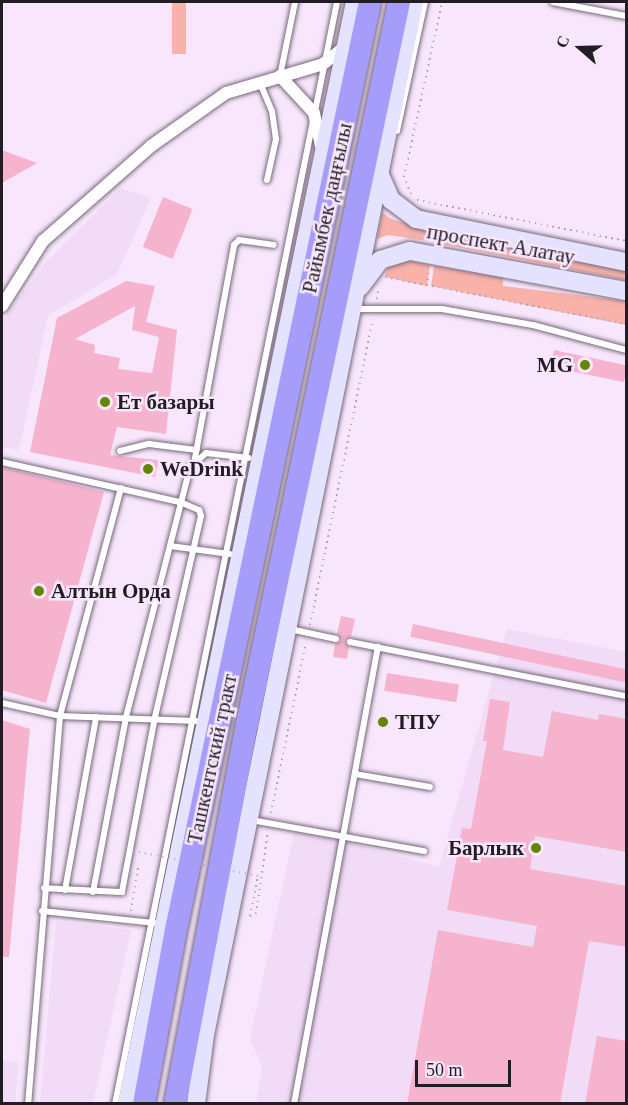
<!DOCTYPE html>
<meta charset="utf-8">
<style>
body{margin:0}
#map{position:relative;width:628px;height:1105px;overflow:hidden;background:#f8e7fc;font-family:Georgia,serif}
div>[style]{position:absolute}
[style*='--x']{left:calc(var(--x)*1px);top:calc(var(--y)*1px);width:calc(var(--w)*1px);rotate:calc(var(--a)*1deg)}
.built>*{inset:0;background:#f1dbf6}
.green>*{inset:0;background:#f9b2aa;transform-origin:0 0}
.building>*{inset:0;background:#f6b3ce;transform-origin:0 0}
.path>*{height:2px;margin-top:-1px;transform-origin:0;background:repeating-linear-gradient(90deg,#b0a3b4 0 1.5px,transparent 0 6px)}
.roads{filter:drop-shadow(0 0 2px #77697b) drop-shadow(0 0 2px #77697b)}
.lane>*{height:6px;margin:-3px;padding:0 3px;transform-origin:3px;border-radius:3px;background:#fff}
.street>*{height:12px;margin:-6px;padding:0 6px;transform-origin:6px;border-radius:6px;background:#fff}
.secondary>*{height:18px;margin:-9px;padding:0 9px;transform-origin:9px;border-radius:9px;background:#e4e2fe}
.highway>*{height:22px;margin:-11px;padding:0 11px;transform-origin:11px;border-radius:11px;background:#a69dfb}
.path-bridge>*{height:2px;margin-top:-1px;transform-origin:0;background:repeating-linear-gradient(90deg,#b0a3b4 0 1.5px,transparent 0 6px)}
.dots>*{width:16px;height:16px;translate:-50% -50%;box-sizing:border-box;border:3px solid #f8e7fc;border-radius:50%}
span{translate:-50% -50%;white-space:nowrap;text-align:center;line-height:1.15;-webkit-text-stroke:5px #f8e7fc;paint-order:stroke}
.street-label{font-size:21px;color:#221c24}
.poi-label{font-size:21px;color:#221c24;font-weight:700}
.right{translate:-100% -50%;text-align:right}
.left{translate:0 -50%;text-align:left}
.frame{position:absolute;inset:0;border:3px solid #221c24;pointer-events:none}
.north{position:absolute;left:550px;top:18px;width:60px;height:60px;-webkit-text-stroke:4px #f8e7fc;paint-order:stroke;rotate:290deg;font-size:16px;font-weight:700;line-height:24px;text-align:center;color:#221c24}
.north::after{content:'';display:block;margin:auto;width:21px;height:27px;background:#221c24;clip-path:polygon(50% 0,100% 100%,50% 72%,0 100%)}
.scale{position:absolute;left:415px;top:1060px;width:96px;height:27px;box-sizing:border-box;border:3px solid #221c24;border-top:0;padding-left:8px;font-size:18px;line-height:21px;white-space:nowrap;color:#221c24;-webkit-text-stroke:4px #f8e7fc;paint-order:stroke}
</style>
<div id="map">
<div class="built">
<i style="clip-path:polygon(121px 188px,151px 198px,117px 274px,48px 316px,19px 450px,2px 447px,2px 321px,46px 262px)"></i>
<i style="clip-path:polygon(507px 629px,626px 652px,626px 1103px,256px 1103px,262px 1067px,250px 1038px,295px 828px,439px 867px)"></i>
<i style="clip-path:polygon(56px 921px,131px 930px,93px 1103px,40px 1103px)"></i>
<i style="clip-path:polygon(2px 1061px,19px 1062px,15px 1103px,2px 1103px)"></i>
</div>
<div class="green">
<i style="left:172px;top:2px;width:14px;height:52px"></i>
<i style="clip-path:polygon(382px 212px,391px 219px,430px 230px,428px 241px,388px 235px,377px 239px)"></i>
<i style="left:442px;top:233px;width:188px;height:11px;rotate:11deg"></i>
<i style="clip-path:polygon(404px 260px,430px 265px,427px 286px,385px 277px,390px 262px)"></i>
<i style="clip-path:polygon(434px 266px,503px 277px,503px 286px,626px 301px,626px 325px,431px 286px)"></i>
</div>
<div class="building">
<i style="clip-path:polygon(2px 150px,37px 163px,2px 183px)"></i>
<i style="left:163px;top:197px;width:32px;height:54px;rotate:22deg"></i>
<i style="clip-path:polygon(evenodd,126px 281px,155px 286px,146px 322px,177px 330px,166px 434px,117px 427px,110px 455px,159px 460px,155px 477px,30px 452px,57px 318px,126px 281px,135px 306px,132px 330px,159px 337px,152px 373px,118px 369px,120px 358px,94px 353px,95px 345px,75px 339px,135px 306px)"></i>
<i style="left:554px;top:350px;width:75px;height:17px;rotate:12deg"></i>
<i style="clip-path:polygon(2px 467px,104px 492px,46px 703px,2px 690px)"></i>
<i style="clip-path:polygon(341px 616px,355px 619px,351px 637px,345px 640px,349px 647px,347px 659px,333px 657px,335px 644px,341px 640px,337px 634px)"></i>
<i style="left:413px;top:624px;width:219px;height:13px;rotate:12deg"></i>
<i style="left:387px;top:673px;width:73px;height:18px;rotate:9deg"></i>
<i style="clip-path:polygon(490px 699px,510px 702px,503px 750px,543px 757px,552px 711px,598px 720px,599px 714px,627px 719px,627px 852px,535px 836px,530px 869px,627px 886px,627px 947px,589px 941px,560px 1104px,407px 1104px,438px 930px,533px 947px,537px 926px,447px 910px,462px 828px,471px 829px,487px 741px,483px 741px)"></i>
<i style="clip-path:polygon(2px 720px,30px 729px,9px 957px,2px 957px)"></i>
<i style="clip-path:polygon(597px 1036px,627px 1041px,627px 1104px,585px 1104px)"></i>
</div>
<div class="path">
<i style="--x:411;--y:194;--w:18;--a:-112"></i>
<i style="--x:404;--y:177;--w:179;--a:-77.7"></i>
<i style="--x:417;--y:200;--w:213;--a:11.1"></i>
<i style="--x:385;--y:277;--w:246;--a:11"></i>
<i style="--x:427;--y:286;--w:15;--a:-82"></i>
<i style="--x:377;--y:299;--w:12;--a:-81"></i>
<i style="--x:310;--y:625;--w:312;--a:-78.4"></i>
<i style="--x:271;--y:813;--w:174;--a:-78.4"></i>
<i style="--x:131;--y:911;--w:45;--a:-81"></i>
<i style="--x:250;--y:916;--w:6;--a:-18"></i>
<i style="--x:256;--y:914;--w:84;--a:-81.8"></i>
<i style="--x:250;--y:916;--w:41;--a:-78.7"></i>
</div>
<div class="roads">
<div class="lane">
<i style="--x:553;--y:2;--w:74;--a:10.9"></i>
<i style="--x:280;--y:76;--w:76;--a:-78.5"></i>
<i style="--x:260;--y:83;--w:30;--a:67"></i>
<i style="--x:272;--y:111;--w:28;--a:82"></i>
<i style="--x:276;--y:139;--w:42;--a:102.4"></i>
<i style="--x:397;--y:131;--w:132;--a:-77.8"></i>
<i style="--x:353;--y:309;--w:89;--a:0"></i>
<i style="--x:442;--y:309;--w:92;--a:10"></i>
<i style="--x:533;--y:325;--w:96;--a:15"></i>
<i style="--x:120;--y:451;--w:30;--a:-14"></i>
<i style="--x:149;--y:444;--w:48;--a:7.1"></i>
<i style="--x:195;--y:458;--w:217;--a:-79.6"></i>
<i style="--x:234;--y:245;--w:7;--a:-45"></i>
<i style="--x:239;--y:240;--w:35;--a:8"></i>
<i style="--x:2;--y:462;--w:182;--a:12.7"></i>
<i style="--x:180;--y:502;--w:21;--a:23"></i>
<i style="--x:199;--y:510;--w:6;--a:72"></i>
<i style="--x:201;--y:516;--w:206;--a:102.9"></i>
<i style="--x:155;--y:717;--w:178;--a:100.7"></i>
<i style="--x:122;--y:892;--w:78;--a:-177.1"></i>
<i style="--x:121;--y:488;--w:236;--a:105"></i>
<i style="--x:60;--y:716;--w:136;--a:2.1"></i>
<i style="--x:170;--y:546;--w:60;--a:7.7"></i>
<i style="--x:290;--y:629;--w:47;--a:12.3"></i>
<i style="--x:350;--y:642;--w:281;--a:11.1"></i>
<i style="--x:2;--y:703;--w:59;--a:12.6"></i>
<i style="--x:60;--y:716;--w:389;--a:94.7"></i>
<i style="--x:355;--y:774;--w:76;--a:9.8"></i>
<i style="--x:251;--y:820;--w:176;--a:10.2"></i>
<i style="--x:65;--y:890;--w:176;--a:-79.8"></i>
<i style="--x:93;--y:892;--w:178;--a:-79.3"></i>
<i style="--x:126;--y:717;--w:258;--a:-75.6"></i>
<i style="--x:190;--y:467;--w:21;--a:-41"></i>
<i style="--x:206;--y:453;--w:43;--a:6.6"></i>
<i style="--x:42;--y:911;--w:114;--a:6.1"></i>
<i style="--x:115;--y:1104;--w:1124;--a:-78.61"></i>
<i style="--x:294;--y:1104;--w:465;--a:-79.6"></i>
</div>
<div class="street">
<i style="--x:280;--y:76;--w:50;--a:47.4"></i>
<i style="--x:314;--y:113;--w:33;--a:78"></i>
<i style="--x:2;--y:306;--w:77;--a:-57.8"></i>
<i style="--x:43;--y:241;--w:144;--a:-41.3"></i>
<i style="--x:151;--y:146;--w:92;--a:-35.2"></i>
<i style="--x:226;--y:93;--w:101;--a:-16.6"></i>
<i style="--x:323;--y:64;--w:28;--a:-38"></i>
</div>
<div class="secondary">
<i style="--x:379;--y:173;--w:30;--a:66"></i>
<i style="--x:391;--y:200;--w:31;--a:37"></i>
<i style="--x:416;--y:219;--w:214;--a:11.6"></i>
<i style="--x:360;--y:287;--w:34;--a:-53"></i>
<i style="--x:380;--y:260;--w:31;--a:-17"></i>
<i style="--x:410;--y:251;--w:220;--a:10.5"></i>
<i style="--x:127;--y:1104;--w:1125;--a:-78.31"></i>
<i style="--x:196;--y:1104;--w:70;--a:-82.6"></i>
<i style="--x:205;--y:1035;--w:1054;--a:-78.56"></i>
</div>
<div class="highway">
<i style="--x:144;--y:1104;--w:182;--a:-79.6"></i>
<i style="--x:177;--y:925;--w:943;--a:-78.19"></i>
<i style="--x:175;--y:1104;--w:387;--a:-79.3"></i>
<i style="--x:247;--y:724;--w:738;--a:-78.11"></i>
</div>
</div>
<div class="path-bridge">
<i style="--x:139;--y:852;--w:121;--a:11.4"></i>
</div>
<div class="dots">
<i style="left:585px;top:365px;background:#648500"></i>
<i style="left:105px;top:402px;background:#648500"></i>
<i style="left:148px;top:469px;background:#648500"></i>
<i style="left:39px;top:591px;background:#648500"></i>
<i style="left:383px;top:722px;background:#648500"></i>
<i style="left:536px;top:848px;background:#648500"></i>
</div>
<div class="street-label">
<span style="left:327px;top:208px;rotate:-78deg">Райымбек даңғылы</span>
<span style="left:501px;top:244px;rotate:10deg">проспект Алатау</span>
<span style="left:212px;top:759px;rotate:-78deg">Ташкентский тракт</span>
</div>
<div class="poi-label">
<span class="right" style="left:573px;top:365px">MG</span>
<span class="left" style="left:117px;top:402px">Ет базары</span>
<span class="left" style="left:160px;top:469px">WeDrink</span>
<span class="left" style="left:51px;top:591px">Алтын Орда</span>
<span class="left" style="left:395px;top:722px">ТПУ</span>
<span class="right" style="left:524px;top:848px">Барлык</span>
</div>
<div class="frame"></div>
<div class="north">С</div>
<div class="scale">50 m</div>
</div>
